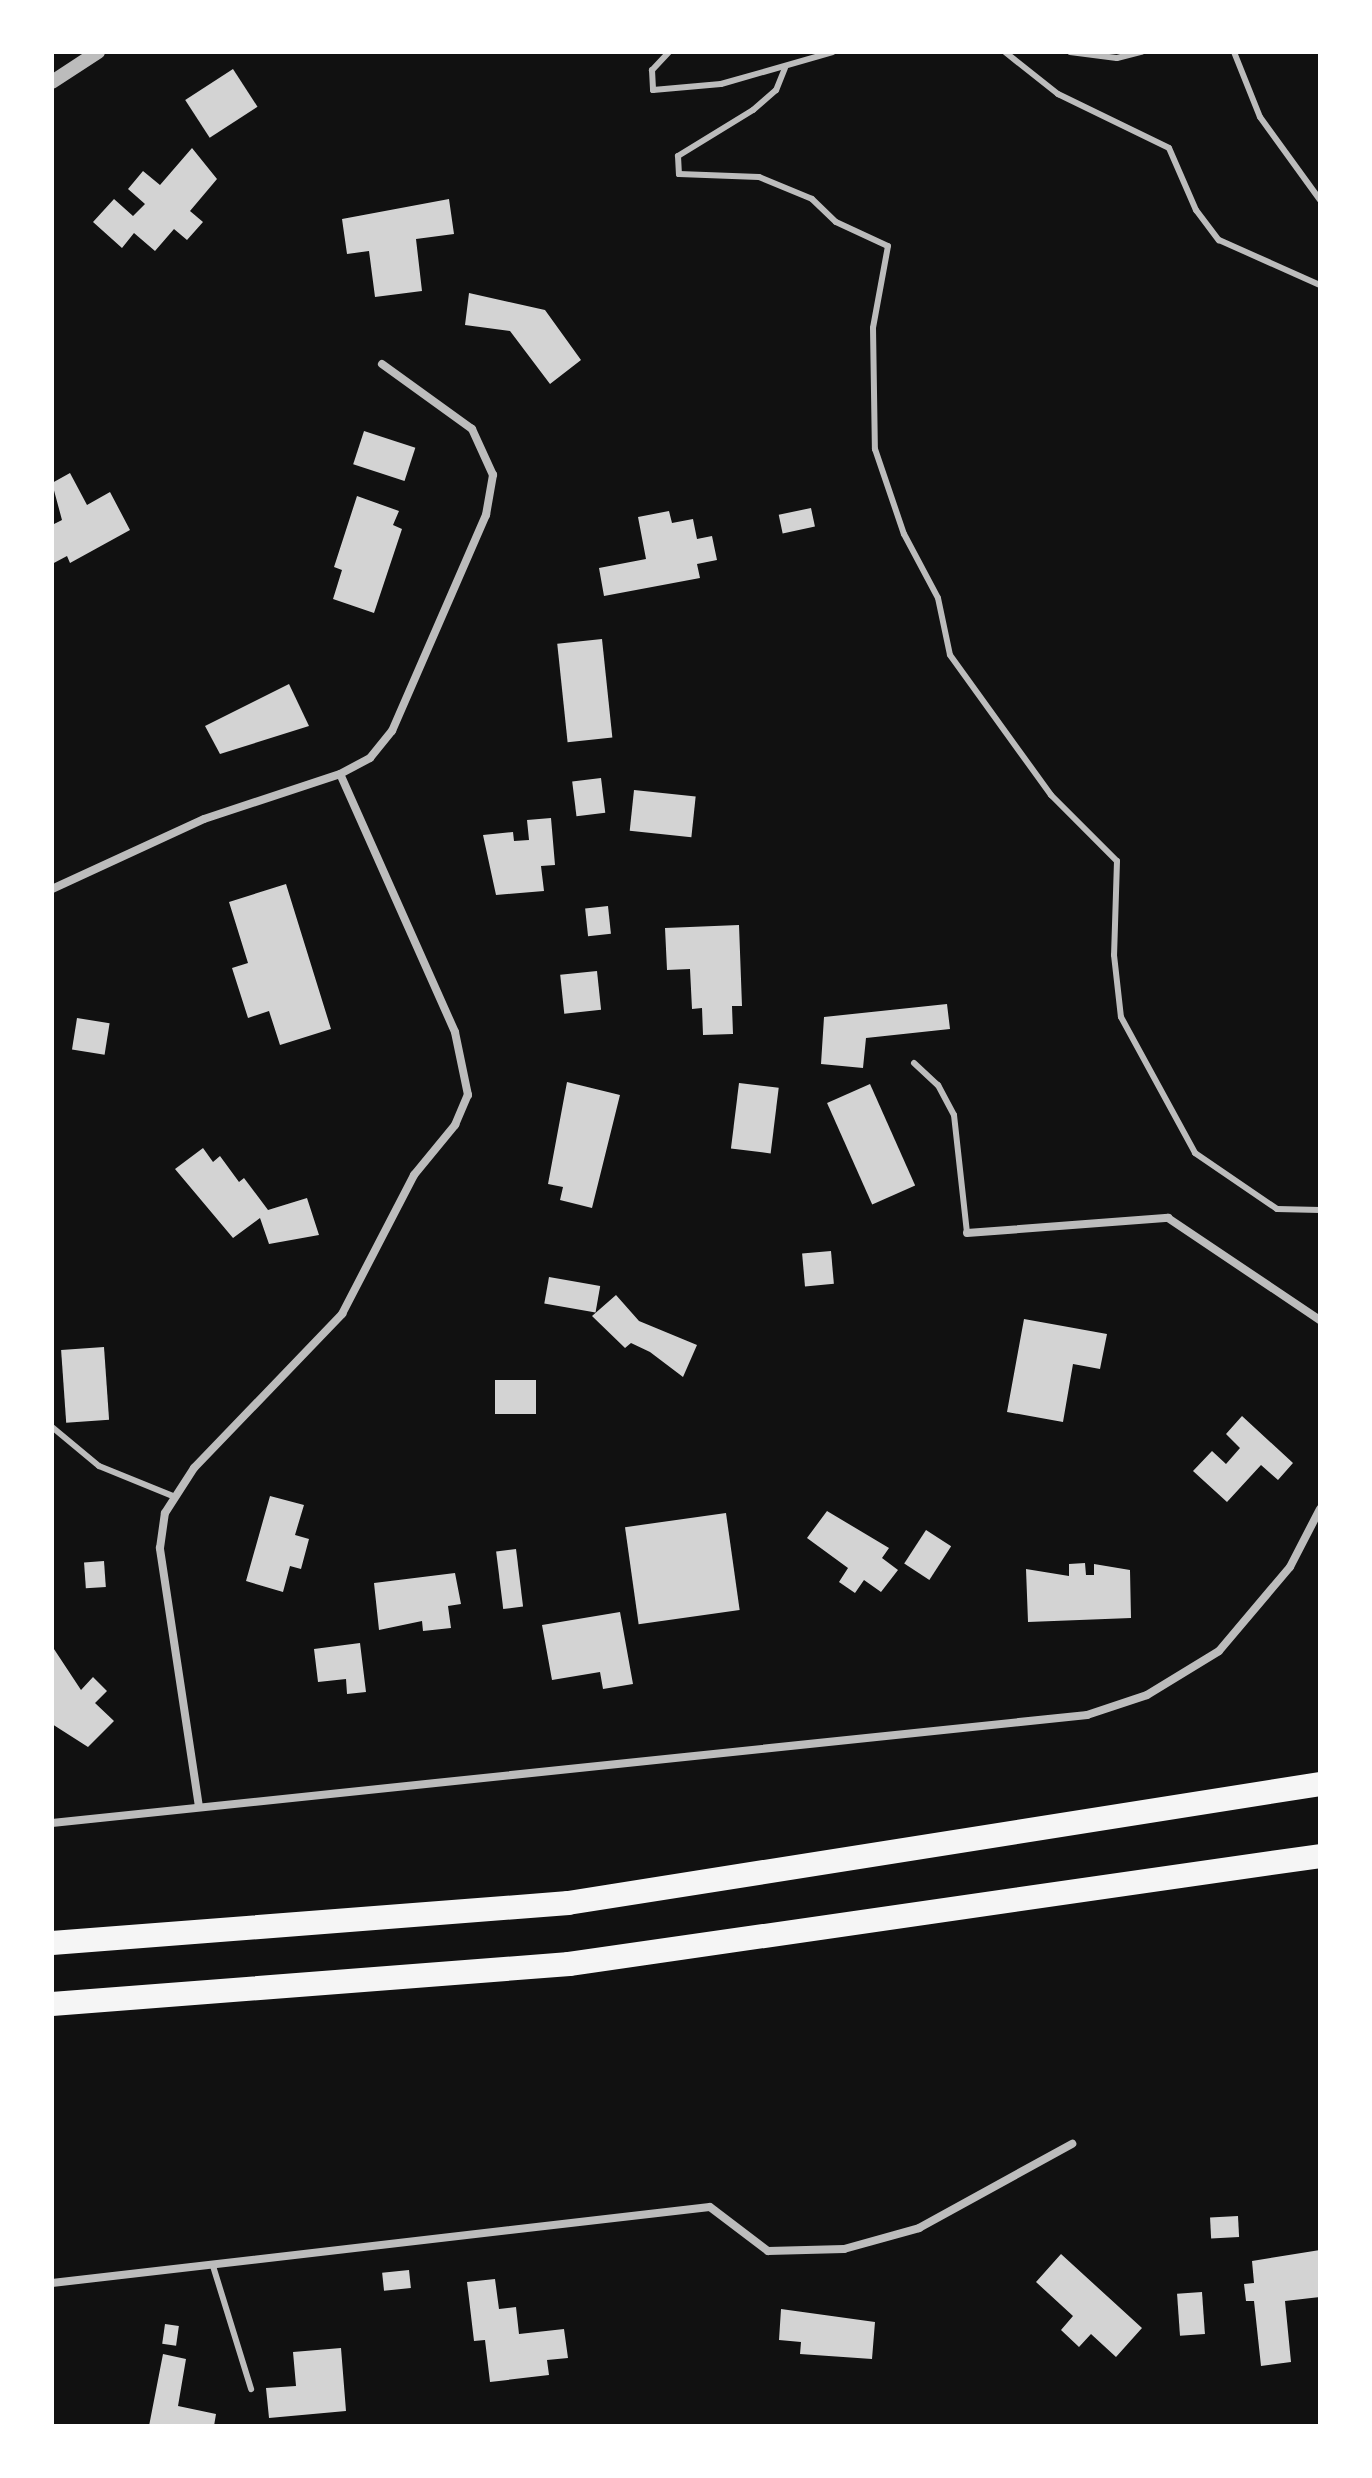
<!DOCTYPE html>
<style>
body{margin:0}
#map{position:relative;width:1372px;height:2478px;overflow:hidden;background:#111;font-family:"Exo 2",sans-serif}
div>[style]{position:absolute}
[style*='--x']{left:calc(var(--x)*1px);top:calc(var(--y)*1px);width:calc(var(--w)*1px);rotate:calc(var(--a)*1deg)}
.building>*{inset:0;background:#d3d3d3;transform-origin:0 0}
.service>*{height:6px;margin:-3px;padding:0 3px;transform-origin:3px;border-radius:3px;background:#bcbcbc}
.minor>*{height:8px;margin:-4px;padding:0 4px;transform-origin:4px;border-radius:4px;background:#bcbcbc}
.tertiary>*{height:14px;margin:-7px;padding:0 7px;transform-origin:7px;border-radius:7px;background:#bcbcbc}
.motorway>*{height:24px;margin:-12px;padding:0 12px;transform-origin:12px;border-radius:12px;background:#f5f5f5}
span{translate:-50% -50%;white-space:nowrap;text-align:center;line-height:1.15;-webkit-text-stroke:6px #fff;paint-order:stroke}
.frame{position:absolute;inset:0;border:54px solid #fff;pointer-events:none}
</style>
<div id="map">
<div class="building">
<i style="left:233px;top:69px;width:45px;height:57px;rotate:57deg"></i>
<i style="clip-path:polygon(192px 148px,217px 179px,190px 211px,203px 222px,187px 240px,174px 229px,155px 251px,134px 233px,122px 248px,93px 222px,114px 199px,133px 216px,145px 204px,128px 189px,143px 171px,160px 185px)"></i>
<i style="clip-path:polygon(449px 199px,454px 234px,416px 239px,422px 291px,375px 297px,369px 251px,347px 254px,342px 219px)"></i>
<i style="clip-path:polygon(469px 293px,545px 310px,581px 360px,550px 384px,510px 331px,465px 325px)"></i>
<i style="left:364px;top:431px;width:54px;height:35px;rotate:18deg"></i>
<i style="clip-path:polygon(70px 473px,87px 505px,110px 492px,130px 530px,70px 563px,67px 556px,52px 564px,52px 525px,62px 520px,52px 483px)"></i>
<i style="clip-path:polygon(357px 496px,399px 511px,393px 525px,402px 529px,374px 613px,333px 599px,342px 570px,334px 567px)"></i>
<i style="left:811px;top:508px;width:19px;height:33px;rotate:78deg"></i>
<i style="clip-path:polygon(669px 511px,672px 523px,693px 519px,697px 539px,712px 536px,717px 560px,697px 564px,700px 578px,604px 596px,599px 568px,646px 559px,638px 517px)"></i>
<i style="left:602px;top:639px;width:99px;height:45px;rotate:84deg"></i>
<i style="clip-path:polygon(289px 684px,309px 726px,220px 754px,205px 726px)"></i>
<i style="left:601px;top:778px;width:35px;height:29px;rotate:83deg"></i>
<i style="left:634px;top:790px;width:62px;height:41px;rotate:6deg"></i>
<i style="clip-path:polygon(551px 818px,555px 865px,541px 866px,544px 891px,496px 895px,483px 835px,513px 832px,514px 841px,529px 840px,527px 820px)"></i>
<i style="clip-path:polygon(286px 884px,331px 1029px,280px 1045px,269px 1011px,248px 1018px,232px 968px,248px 963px,229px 902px)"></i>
<i style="left:608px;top:906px;width:28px;height:23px;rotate:84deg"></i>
<i style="clip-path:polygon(739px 925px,742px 1006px,732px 1006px,733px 1034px,703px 1035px,702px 1008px,692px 1009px,690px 969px,667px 970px,665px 928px)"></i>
<i style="left:597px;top:971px;width:39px;height:37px;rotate:84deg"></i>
<i style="clip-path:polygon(947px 1004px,950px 1029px,866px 1038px,863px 1068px,821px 1064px,824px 1017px)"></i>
<i style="left:77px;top:1018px;width:33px;height:32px;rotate:9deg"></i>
<i style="clip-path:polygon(567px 1082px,620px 1095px,592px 1208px,560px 1200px,563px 1187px,548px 1184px)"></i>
<i style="left:739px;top:1083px;width:40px;height:66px;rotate:7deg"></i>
<i style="left:870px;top:1084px;width:111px;height:47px;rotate:66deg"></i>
<i style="clip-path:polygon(203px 1148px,213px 1162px,220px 1156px,239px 1182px,244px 1178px,268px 1210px,307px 1198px,319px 1235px,269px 1244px,260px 1218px,233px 1238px,175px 1169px)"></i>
<i style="left:831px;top:1251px;width:33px;height:29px;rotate:85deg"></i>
<i style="left:549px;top:1277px;width:52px;height:27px;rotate:10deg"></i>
<i style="clip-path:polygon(616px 1295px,639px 1321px,697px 1345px,683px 1377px,650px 1352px,631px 1343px,625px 1348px,592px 1316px)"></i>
<i style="clip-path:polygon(1024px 1319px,1107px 1334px,1100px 1369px,1073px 1364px,1063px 1422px,1007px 1412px)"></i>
<i style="left:104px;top:1347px;width:73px;height:43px;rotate:86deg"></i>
<i style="left:495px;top:1380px;width:41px;height:34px"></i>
<i style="clip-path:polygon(1242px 1416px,1293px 1463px,1278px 1480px,1261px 1465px,1227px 1502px,1193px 1471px,1212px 1451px,1226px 1464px,1240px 1448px,1226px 1434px)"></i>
<i style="clip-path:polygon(270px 1496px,304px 1505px,295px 1535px,309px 1539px,301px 1569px,290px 1566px,283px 1592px,246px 1581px)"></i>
<i style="clip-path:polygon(827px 1511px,889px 1548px,882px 1558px,898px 1570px,881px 1592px,864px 1580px,855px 1593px,839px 1582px,848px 1568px,807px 1538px)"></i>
<i style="left:726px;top:1513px;width:98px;height:102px;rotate:82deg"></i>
<i style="left:926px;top:1530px;width:30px;height:40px;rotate:33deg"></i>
<i style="left:516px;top:1549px;width:58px;height:20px;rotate:83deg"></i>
<i style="left:104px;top:1561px;width:26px;height:20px;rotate:86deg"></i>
<i style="clip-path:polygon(1085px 1563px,1086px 1575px,1094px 1575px,1094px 1564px,1130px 1570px,1131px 1618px,1028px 1622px,1026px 1569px,1069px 1576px,1069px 1564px)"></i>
<i style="clip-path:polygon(455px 1573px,461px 1604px,448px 1606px,451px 1628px,423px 1631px,422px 1621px,379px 1630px,374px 1583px)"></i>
<i style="clip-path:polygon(620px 1612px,633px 1684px,603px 1689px,600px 1672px,552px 1680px,542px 1625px)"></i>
<i style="clip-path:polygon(360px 1643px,366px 1692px,347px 1694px,346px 1679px,318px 1682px,314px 1649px)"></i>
<i style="clip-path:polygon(52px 1646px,81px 1690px,93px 1677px,107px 1691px,95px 1703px,114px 1721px,88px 1747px,52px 1724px)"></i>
<i style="left:1238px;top:2216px;width:21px;height:28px;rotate:87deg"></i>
<i style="clip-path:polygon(1320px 2250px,1320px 2297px,1285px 2301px,1291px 2362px,1261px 2366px,1254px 2301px,1246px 2301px,1244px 2284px,1254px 2283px,1252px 2261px)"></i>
<i style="clip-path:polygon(1061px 2254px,1142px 2328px,1116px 2357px,1091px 2334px,1079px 2347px,1061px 2330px,1073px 2316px,1036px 2282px)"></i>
<i style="left:409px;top:2270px;width:18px;height:27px;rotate:84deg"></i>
<i style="clip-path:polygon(495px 2279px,499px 2309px,516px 2307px,519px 2334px,564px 2329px,568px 2358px,547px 2360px,549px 2375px,490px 2382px,485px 2340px,474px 2341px,467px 2282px)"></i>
<i style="left:1202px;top:2292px;width:42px;height:25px;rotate:86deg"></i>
<i style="clip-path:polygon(781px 2309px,875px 2322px,872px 2359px,800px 2354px,801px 2342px,779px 2340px)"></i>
<i style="left:165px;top:2324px;width:14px;height:20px;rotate:8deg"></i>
<i style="clip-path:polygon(341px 2348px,346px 2411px,269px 2418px,266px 2388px,296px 2386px,293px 2352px)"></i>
<i style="clip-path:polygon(163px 2354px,186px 2359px,178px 2406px,216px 2414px,214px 2426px,149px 2426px)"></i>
</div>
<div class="service">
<i style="--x:669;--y:52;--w:25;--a:133"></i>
<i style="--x:652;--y:70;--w:20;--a:87"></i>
<i style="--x:653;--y:90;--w:68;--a:-5"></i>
<i style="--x:721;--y:84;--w:116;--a:-15.9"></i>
<i style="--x:1005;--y:52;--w:68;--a:38.4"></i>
<i style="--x:1058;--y:94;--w:123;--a:25.9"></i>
<i style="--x:1169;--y:148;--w:68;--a:66.5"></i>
<i style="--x:1196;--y:210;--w:38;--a:53"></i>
<i style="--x:1219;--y:240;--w:111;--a:24"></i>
<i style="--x:1070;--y:52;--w:47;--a:7.3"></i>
<i style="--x:1117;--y:58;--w:25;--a:-14"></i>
<i style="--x:1234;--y:52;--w:70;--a:68.2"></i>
<i style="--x:1260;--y:117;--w:102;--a:54.1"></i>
<i style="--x:785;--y:68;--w:24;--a:112"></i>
<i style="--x:776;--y:90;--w:30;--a:139"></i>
<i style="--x:753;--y:110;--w:88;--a:148.5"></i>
<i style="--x:678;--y:156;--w:18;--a:87"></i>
<i style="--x:679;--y:174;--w:80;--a:2.1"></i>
<i style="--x:759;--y:177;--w:57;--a:22.5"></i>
<i style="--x:812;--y:199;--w:33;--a:44"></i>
<i style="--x:836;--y:222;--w:57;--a:24.8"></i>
<i style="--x:888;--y:246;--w:83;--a:100.4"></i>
<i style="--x:873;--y:328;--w:121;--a:89.1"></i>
<i style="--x:875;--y:449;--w:90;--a:71.2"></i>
<i style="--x:904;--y:534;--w:72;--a:62"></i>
<i style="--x:938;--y:598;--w:58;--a:78.1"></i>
<i style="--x:950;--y:655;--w:173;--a:54.2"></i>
<i style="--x:1051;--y:795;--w:93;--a:45"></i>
<i style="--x:1117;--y:861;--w:94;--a:91.8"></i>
<i style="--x:1114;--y:955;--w:62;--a:83.6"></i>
<i style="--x:1121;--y:1017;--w:155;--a:61.4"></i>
<i style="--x:1195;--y:1153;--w:99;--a:34.3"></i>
<i style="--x:1277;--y:1209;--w:43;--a:1.3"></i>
<i style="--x:914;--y:1063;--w:33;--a:43"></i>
<i style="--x:938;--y:1085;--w:34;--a:62"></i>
<i style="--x:954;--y:1115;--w:119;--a:83.7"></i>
<i style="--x:52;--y:1427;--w:61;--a:39.7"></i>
<i style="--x:99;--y:1466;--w:80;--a:22.1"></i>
<i style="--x:213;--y:2266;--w:129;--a:72.8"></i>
</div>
<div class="minor">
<i style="--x:52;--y:889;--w:167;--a:-24.7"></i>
<i style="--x:204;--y:819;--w:143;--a:-18.3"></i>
<i style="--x:340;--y:774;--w:34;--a:-28"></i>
<i style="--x:370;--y:758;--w:35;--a:-51"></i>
<i style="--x:392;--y:731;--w:236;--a:-66.5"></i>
<i style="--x:486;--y:515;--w:41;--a:-80.1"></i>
<i style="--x:493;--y:475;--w:51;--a:-114.5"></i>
<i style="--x:472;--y:429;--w:111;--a:-144.2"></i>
<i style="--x:967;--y:1233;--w:202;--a:-4.3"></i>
<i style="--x:1168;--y:1218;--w:183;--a:33.9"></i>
<i style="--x:199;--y:1807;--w:262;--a:-98.6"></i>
<i style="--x:160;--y:1548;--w:35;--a:-82"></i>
<i style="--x:165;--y:1513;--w:54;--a:-57.2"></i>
<i style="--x:194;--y:1468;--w:214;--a:-46.1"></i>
<i style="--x:342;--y:1314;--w:157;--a:-62.6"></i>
<i style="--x:414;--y:1175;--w:65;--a:-50.6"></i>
<i style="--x:455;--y:1125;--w:33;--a:-67"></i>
<i style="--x:468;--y:1095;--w:64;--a:-101.7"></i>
<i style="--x:455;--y:1032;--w:282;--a:-114"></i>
<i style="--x:52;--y:1823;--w:1041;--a:-5.96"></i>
<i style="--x:1087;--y:1715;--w:63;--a:-18.4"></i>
<i style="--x:1147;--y:1695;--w:84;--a:-31.4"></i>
<i style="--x:1219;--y:1651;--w:110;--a:-49.8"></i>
<i style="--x:1290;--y:1567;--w:65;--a:-62.7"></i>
<i style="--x:52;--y:2283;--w:662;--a:-6.59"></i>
<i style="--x:710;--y:2207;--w:73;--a:37.2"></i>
<i style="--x:768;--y:2251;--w:76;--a:-1.5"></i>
<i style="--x:844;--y:2249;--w:78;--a:-15.6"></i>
<i style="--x:919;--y:2228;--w:175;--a:-28.8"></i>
</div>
<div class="tertiary">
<i style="--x:52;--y:82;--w:55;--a:-33.1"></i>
</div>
<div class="motorway">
<i style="--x:52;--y:1943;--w:518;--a:-4.43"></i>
<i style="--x:568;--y:1903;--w:761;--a:-8.99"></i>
<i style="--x:52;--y:2004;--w:519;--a:-4.42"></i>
<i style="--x:569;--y:1964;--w:759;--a:-8.18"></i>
</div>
<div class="frame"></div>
</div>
